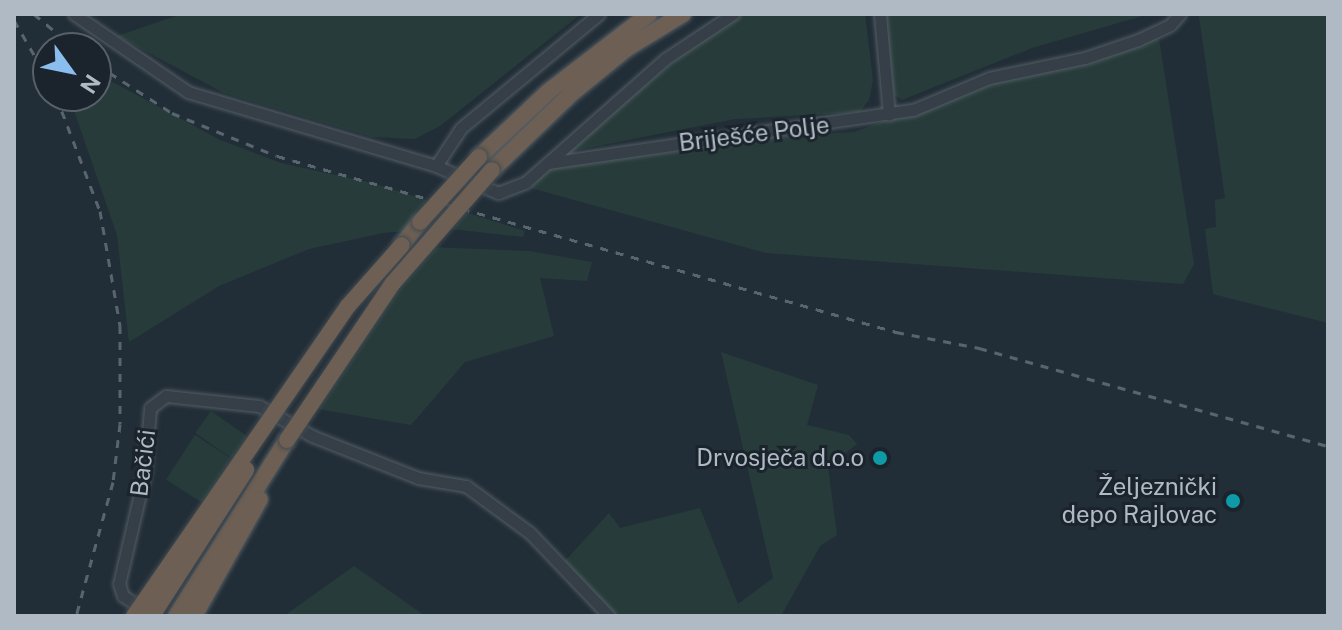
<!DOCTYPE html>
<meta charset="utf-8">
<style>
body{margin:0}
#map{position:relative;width:1342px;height:630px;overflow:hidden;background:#222e37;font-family:"Public Sans",sans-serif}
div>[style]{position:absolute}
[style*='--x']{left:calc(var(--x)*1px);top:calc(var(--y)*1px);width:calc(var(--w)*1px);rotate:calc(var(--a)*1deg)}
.green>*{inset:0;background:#273c3a;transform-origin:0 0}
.roads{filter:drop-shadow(0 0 2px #535d65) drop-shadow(0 0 2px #535d65)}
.minor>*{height:11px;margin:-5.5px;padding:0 5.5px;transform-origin:5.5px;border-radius:5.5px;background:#363f47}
.highway>*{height:16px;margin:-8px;padding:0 8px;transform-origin:8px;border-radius:8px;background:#6d5f53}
.rail>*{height:3px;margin-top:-1.5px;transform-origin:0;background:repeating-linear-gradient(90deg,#58646e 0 8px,transparent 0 16px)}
.bridges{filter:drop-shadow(0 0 2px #404a52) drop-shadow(0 0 2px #404a52)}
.highway-bridge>*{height:16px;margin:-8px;padding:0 8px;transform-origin:8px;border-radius:8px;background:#6d5f53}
.dots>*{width:22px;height:22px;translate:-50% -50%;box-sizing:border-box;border:4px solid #1b242c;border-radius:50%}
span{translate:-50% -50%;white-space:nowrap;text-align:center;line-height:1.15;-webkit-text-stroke:6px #1b242c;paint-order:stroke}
.street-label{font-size:24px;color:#b0bac4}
.poi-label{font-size:24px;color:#b0bac4}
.right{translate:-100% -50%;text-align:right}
.frame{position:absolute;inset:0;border:16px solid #b0bac4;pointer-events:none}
.north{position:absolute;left:32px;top:32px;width:80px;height:80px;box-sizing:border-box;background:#1b242c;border:2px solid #576069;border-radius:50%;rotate:123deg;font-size:22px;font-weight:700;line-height:32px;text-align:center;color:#b0bac4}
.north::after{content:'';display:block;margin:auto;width:28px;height:36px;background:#8abeef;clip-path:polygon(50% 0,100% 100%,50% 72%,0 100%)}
</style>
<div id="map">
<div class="green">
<i style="clip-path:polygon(182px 14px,581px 14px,440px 126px,415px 139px,372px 137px,224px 93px,117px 36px)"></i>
<i style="clip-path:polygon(743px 14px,865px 14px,873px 80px,869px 100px,860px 112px,735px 119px,562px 153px,683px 54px)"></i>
<i style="clip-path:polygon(883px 14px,1149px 14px,1032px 48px,902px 100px,894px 95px)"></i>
<i style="clip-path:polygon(1206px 14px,1328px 14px,1328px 323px,1213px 294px,1205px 229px,1216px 227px,1215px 200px,1225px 198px,1199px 16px)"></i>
<i style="clip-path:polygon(1158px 32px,1194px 264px,1183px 284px,766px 253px,531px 188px,548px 169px,599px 160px,675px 152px,742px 138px,854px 132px,1001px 78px)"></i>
<i style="clip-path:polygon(96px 73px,220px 140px,281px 163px,372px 183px,525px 231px,523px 237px,441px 228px,383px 233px,309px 249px,219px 286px,129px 342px,117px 235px,69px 96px,96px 96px)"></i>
<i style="clip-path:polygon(429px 247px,529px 251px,592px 262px,587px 281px,540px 278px,554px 336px,465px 362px,411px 425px,312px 408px)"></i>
<i style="clip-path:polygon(721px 352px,818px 385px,807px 425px,849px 435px,857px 444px,828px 467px,837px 535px,820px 546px,781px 616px,614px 616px,563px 563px,609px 513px,620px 528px,700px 508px,738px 604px,773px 578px)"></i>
<i style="left:211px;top:411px;width:47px;height:27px;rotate:35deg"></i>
<i style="left:195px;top:435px;width:48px;height:53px;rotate:33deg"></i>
<i style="clip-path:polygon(354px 566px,421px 613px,424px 616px,284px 616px)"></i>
</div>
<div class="roads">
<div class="minor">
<i style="--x:74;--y:14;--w:138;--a:34.4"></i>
<i style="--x:188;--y:92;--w:259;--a:16.6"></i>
<i style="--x:436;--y:166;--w:68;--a:23.5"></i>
<i style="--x:498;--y:193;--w:30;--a:-21"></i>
<i style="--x:526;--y:182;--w:186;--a:-41.5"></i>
<i style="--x:665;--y:59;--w:82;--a:-33.5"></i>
<i style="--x:880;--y:14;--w:101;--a:84.9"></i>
<i style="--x:548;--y:163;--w:369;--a:-8.3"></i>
<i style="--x:913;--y:110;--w:82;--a:-22.8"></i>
<i style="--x:989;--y:78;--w:98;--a:-11.8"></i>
<i style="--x:1085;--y:58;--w:56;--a:-18.8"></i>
<i style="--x:1138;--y:40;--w:35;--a:-25"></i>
<i style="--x:1170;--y:25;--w:15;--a:-48"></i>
<i style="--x:436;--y:166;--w:45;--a:-56.7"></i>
<i style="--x:461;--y:128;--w:179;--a:-39.6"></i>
<i style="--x:144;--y:610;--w:25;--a:-146"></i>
<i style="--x:123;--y:596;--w:13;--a:-108"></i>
<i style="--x:119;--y:584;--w:115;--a:-76.9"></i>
<i style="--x:145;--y:472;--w:64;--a:-85.5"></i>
<i style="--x:150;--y:408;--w:20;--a:-37"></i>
<i style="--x:166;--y:396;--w:94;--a:6.1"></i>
<i style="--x:259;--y:406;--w:61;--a:29.5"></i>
<i style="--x:312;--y:436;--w:114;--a:21.6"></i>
<i style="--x:418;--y:478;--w:49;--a:9.5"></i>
<i style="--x:466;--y:486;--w:79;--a:36.3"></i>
<i style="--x:530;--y:533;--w:115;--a:46.4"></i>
</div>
<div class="highway">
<i style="--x:479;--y:157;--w:96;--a:-43.3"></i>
<i style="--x:549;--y:91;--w:126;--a:-37.6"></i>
<i style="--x:492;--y:170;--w:111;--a:-43.9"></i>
<i style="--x:572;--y:93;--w:70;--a:-39.2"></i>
<i style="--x:626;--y:49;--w:67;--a:-31.6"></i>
<i style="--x:402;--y:245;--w:29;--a:-52"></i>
<i style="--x:176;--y:616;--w:208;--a:-57.8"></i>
<i style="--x:194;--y:616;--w:134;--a:-60.6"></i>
</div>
</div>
<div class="rail">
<i style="--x:34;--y:14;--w:53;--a:39.7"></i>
<i style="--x:14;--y:20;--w:68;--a:60"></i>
<i style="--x:96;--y:64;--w:90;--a:32.8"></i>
<i style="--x:172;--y:113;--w:113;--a:22.3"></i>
<i style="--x:277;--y:156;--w:644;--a:15.87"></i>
<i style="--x:896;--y:332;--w:85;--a:10.9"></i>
<i style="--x:979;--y:348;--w:362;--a:15.7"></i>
<i style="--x:56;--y:96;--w:123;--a:69.1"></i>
<i style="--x:100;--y:211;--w:117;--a:80.1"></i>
<i style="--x:120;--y:326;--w:98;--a:90"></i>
<i style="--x:120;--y:424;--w:58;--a:96.9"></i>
<i style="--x:113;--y:482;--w:139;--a:105.4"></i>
</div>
<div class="bridges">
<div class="highway-bridge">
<i style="--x:420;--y:222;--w:88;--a:-47.8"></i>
<i style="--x:287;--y:440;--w:189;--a:-56"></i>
<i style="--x:393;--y:283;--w:150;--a:-48.8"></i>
<i style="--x:134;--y:616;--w:377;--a:-55.4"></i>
<i style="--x:348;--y:306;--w:81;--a:-48.5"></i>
<i style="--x:152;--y:616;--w:174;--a:-57.2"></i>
</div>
</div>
<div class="dots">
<i style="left:880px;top:458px;background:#0f9aa8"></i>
<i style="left:1233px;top:501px;background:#0f9aa8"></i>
</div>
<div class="street-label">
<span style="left:754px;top:134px;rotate:-7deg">Briješće Polje</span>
<span style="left:143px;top:463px;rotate:-83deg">Bačići</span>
</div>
<div class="poi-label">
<span class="right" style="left:864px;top:458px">Drvosječa d.o.o</span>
<span class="right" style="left:1217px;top:501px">Željeznički<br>depo Rajlovac</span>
</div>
<div class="frame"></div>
<div class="north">N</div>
</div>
